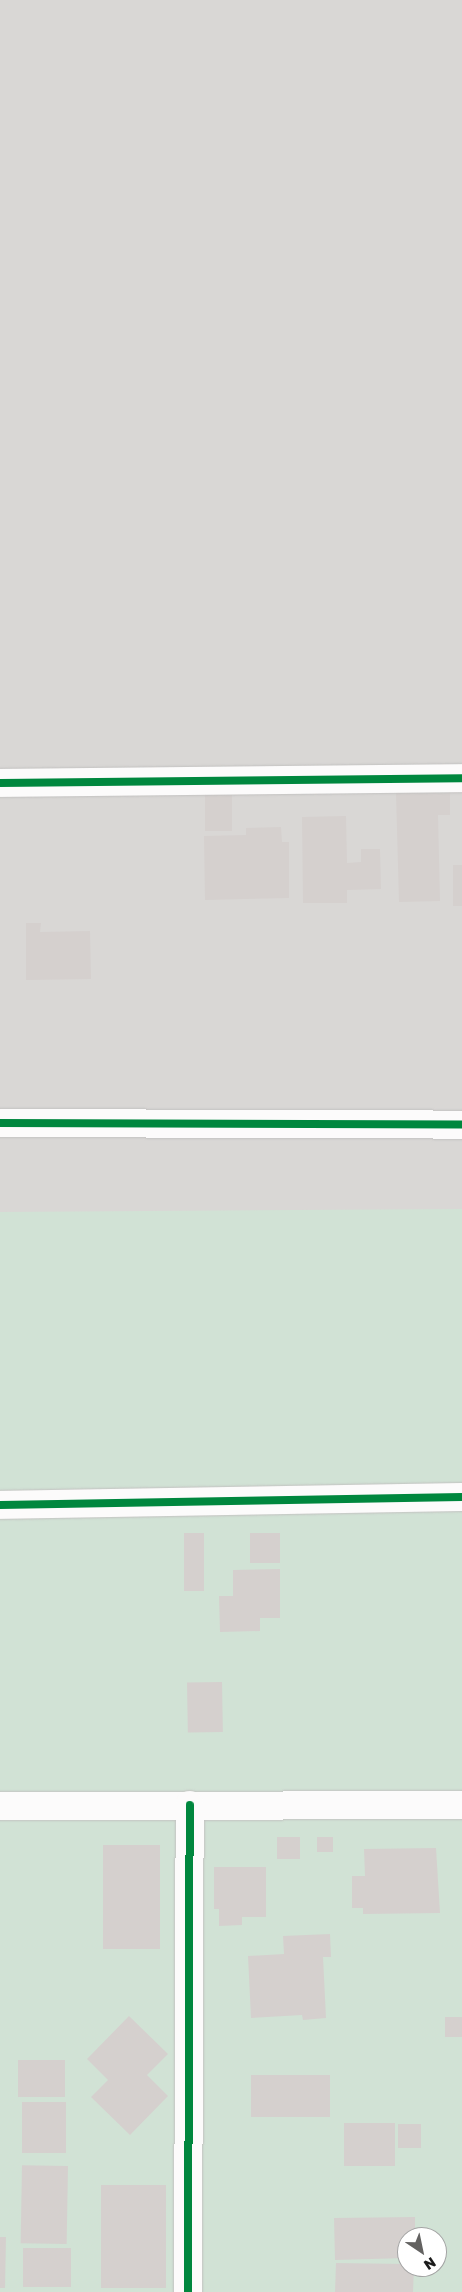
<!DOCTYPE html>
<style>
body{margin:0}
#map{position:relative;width:462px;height:2292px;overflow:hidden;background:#eae7e4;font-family:"Golos Text",sans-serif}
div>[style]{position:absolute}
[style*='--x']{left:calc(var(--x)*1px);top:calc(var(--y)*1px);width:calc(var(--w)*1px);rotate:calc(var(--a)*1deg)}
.residential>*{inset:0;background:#d9d7d5}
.wetland>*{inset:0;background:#d1e2d5}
.building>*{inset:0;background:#d5d0ce;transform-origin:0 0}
.roads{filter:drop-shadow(0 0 1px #c2c1c0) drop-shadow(0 0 1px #c2c1c0)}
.minor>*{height:28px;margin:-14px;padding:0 14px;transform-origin:14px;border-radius:14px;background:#fcfbfb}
.cycleway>*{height:8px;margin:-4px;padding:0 4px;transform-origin:4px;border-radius:4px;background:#00873e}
span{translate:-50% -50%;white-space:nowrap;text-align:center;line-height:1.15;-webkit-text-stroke:4px #fff;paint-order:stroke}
.north{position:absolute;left:397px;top:2227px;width:50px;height:50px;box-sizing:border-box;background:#fff;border:1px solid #a4a4a4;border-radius:50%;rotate:146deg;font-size:14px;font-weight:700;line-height:20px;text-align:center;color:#1b1b1b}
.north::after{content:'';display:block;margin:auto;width:18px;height:22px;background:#636261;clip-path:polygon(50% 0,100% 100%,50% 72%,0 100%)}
</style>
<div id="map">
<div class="residential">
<i style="clip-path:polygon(evenodd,0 0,462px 0,462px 2292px,0 2292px,0 0,407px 2237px,437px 2237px,437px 2267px,407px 2267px,407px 2237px)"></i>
</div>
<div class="wetland">
<i style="clip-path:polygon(evenodd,462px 1209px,462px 2292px,0 2292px,0 1212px,462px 1209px,407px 2237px,437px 2237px,437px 2267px,407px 2267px,407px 2237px)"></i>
</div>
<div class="building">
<i style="left:205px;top:791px;width:27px;height:40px"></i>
<i style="clip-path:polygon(450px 792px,450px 815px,438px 815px,440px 901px,399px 902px,396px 793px)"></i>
<i style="clip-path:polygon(346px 816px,347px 863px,361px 862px,361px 849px,380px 849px,381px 889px,347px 890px,347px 903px,303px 903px,302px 817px)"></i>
<i style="clip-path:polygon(281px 827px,282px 842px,289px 842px,289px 898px,205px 900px,204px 836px,246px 835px,246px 828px)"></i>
<i style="left:453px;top:865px;width:9px;height:41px"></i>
<i style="clip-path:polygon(26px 923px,41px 923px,40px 932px,90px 931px,91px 979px,26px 980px)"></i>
<i style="left:184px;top:1533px;width:20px;height:58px"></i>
<i style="left:250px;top:1533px;width:30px;height:30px"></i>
<i style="clip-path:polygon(280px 1569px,280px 1618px,260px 1618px,260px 1631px,220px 1632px,219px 1596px,233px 1596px,233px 1570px)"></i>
<i style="left:222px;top:1682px;width:50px;height:35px;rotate:89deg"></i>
<i style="left:277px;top:1837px;width:23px;height:22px"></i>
<i style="left:317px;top:1837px;width:16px;height:15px"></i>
<i style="left:103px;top:1845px;width:57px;height:104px"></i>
<i style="clip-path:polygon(436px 1848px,440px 1913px,363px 1914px,363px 1908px,352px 1908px,352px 1876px,365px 1876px,364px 1849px)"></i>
<i style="clip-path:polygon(214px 1867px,266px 1867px,266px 1917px,242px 1917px,242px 1925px,219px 1926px,219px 1909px,214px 1909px)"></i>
<i style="clip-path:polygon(330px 1934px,331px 1957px,323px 1957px,326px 2018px,303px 2020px,302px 2015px,251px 2018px,248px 1956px,284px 1954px,283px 1936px)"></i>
<i style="clip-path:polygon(129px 2016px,168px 2054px,147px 2075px,168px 2096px,130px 2135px,91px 2097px,108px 2080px,87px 2059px)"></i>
<i style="left:445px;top:2017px;width:17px;height:20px"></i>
<i style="left:65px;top:2060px;width:37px;height:47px;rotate:90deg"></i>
<i style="left:251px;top:2075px;width:79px;height:42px"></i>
<i style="left:22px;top:2102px;width:44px;height:51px"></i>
<i style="left:344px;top:2123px;width:51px;height:43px"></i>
<i style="left:398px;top:2124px;width:23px;height:24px"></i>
<i style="left:68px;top:2166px;width:78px;height:46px;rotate:91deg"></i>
<i style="left:166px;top:2185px;width:103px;height:65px;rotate:90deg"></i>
<i style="clip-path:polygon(415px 2217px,415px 2237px,407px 2237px,407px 2258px,335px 2260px,334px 2218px)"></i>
<i style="clip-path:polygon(0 2237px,6px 2237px,5px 2288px,0 2288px)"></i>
<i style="left:23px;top:2248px;width:48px;height:39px"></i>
<i style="clip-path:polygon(336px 2263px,407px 2264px,407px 2267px,414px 2267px,413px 2292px,335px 2292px)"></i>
</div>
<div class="roads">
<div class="minor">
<i style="--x:0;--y:783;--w:462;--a:-0.6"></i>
<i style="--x:0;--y:1123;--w:462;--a:0.2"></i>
<i style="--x:0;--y:1505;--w:462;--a:-1"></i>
<i style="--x:0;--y:1806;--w:462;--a:-0.1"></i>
<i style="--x:188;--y:2292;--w:487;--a:-89.8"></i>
</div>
</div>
<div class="cycleway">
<i style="--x:0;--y:783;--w:462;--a:-0.6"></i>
<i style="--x:0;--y:1123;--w:462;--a:0.2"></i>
<i style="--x:0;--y:1505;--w:462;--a:-1"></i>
<i style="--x:188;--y:2292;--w:487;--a:-89.8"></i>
</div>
<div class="north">N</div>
</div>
